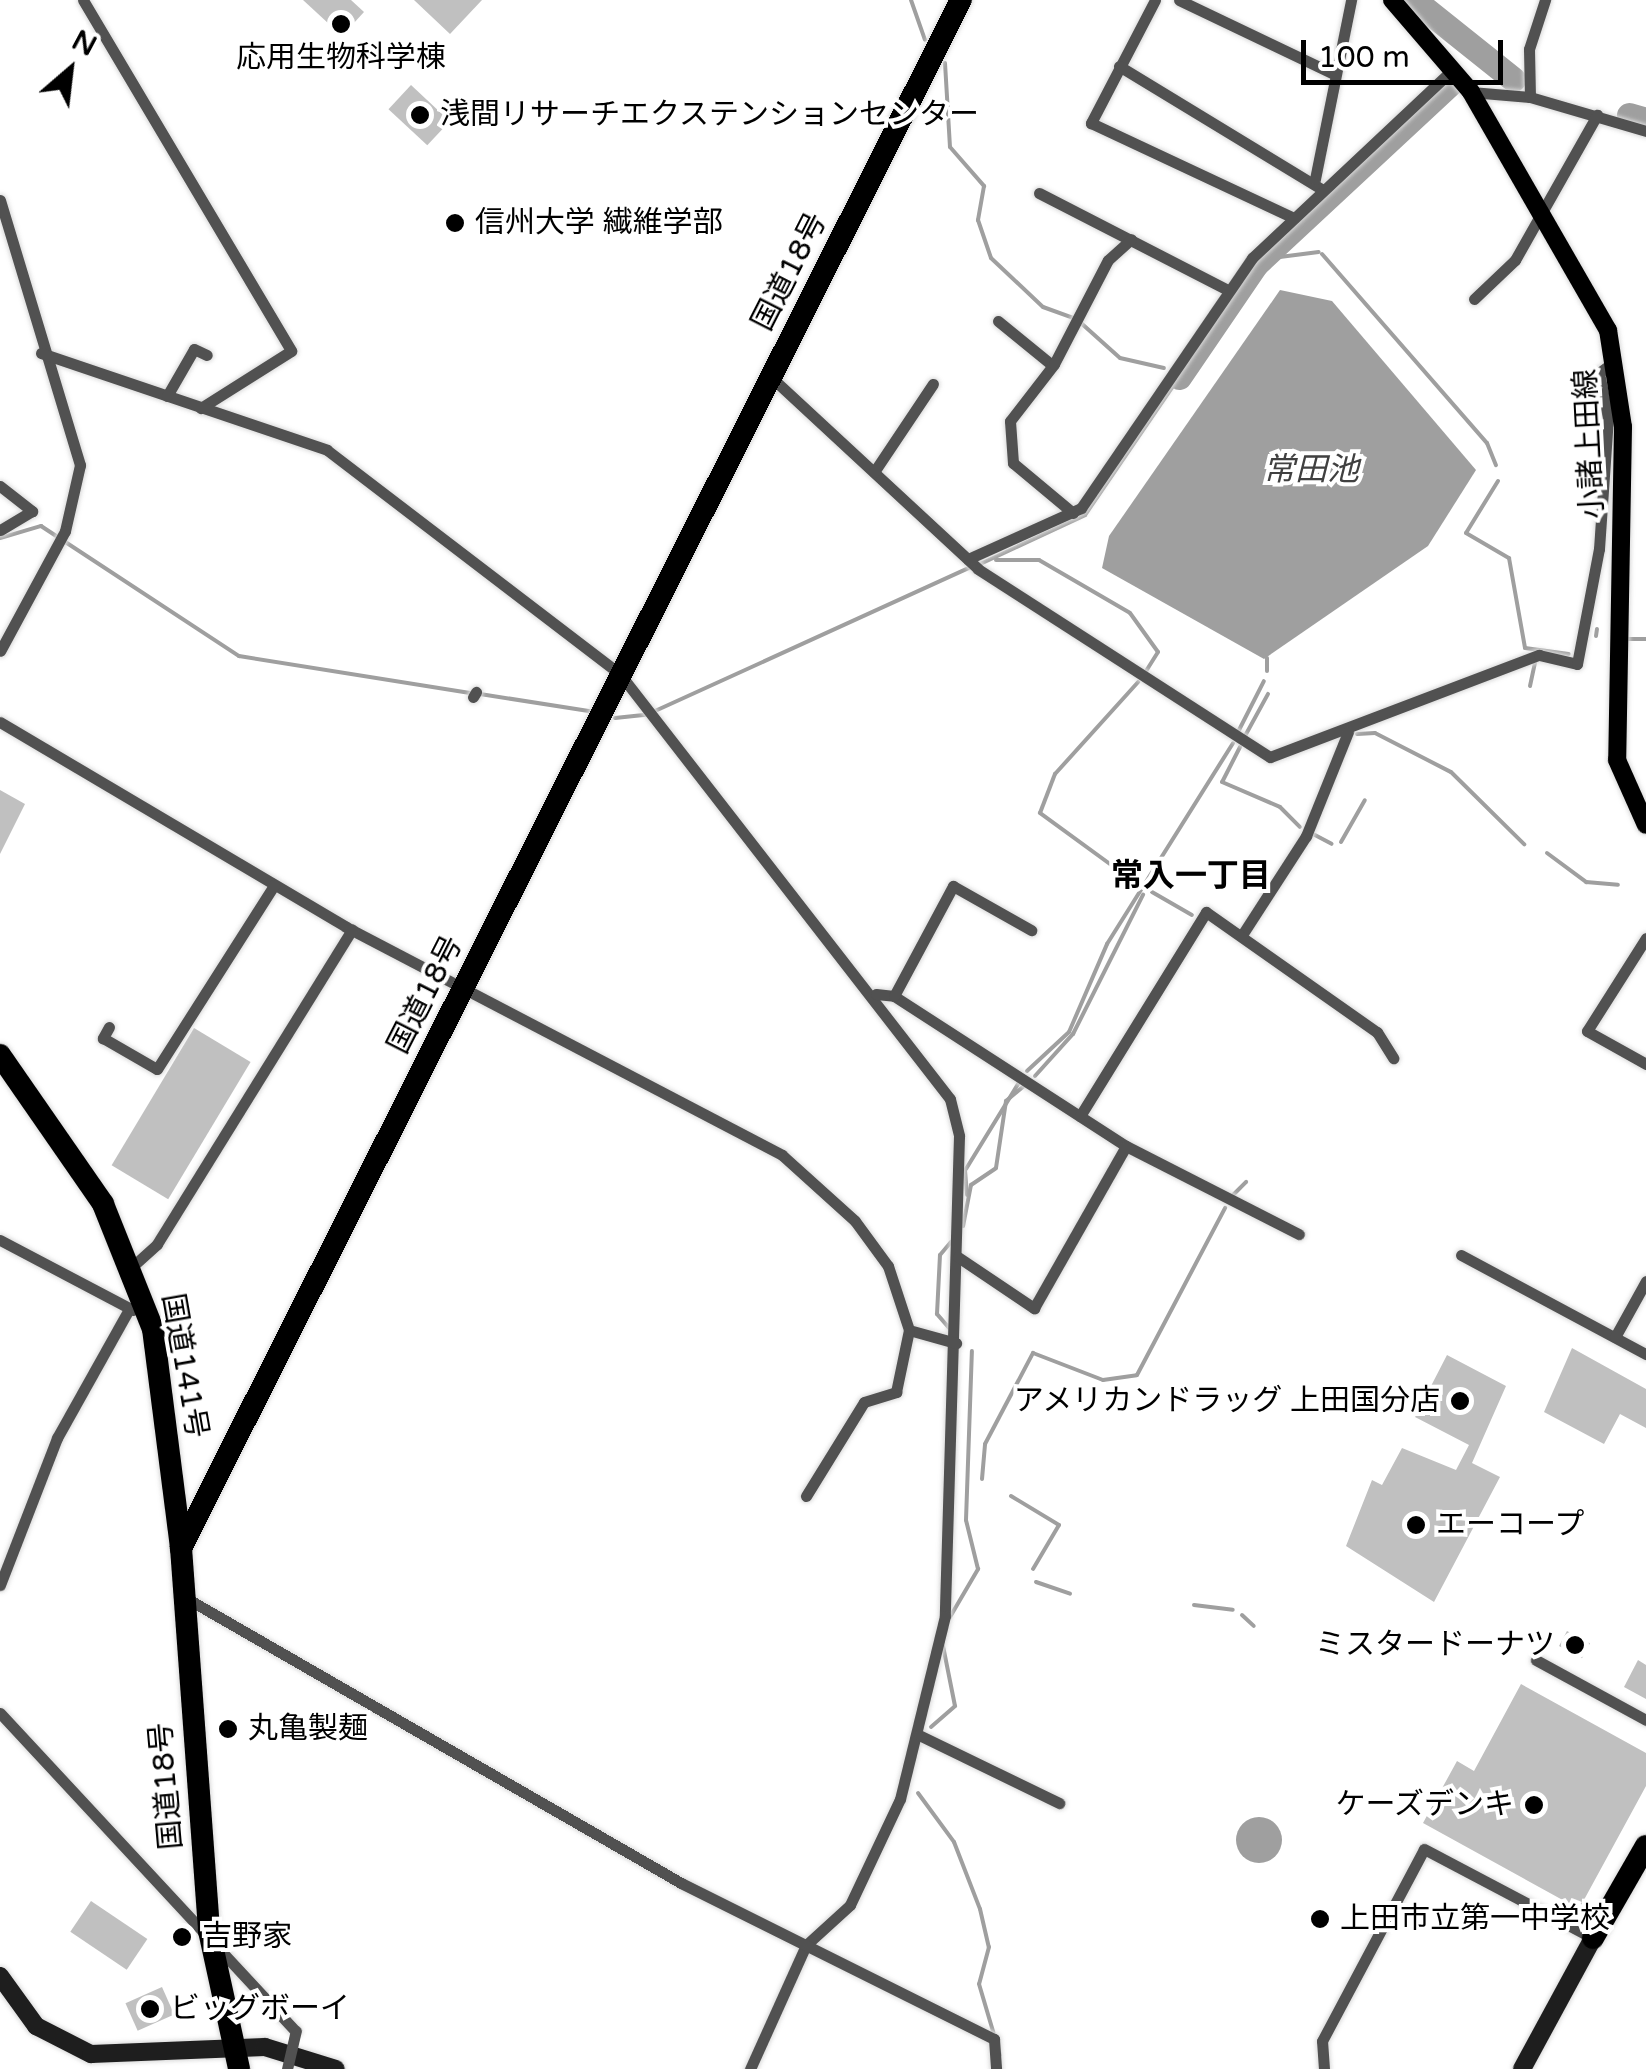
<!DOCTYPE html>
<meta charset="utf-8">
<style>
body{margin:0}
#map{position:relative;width:1646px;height:2069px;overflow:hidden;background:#fff;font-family:"Varela Round","Noto Sans JP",sans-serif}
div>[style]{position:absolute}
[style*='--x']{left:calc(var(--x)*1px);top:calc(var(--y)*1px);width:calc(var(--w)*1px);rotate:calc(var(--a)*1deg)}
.water>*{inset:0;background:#9f9f9f}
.round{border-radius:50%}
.stream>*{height:4px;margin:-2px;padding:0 2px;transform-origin:2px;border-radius:2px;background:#9f9f9f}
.river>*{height:25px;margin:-12.5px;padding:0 12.5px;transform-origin:12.5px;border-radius:12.5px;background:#9f9f9f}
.building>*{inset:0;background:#c0c0c0;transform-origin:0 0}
.roads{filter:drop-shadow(0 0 2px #dbdbdb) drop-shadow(0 0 2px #dbdbdb)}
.street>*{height:11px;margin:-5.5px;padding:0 5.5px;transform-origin:5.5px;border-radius:5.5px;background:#515151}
.secondary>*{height:18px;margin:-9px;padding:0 9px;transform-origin:9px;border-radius:9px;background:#1e1e1e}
.primary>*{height:18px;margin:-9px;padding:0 9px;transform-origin:9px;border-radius:9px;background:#000}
.highway>*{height:22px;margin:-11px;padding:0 11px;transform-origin:11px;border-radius:11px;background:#000}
.street-bridge>*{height:11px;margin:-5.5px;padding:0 5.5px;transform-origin:5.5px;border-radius:5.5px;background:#515151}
.dots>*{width:28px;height:28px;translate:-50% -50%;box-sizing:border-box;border:5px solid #fff;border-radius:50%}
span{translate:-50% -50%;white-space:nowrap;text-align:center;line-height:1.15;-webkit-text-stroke:8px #fff;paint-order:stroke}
.poi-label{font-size:30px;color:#000}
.left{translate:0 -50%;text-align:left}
.right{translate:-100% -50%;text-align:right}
.street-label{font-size:30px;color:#000}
.water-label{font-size:32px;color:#404040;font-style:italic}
.neighbourhood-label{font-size:32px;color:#000;font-weight:700}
.north{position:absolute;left:20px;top:20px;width:100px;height:100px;-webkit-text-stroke:8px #fff;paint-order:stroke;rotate:28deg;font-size:28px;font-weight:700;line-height:40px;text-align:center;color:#000}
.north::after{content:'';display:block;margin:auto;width:35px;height:45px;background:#000;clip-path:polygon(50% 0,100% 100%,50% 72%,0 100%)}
.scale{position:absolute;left:1301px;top:40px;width:202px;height:45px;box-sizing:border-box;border:5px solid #000;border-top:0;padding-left:12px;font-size:30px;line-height:35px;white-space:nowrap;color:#000;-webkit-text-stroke:8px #fff;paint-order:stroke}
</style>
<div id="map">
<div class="water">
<i style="clip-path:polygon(1280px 290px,1332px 301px,1476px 470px,1428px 546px,1264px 659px,1102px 568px,1109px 536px)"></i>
<i class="round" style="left:1236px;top:1817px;width:46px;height:46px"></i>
</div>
<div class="stream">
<i style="--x:911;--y:0;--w:42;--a:70.7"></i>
<i style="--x:945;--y:63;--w:84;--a:86.6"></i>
<i style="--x:950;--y:147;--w:52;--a:48.9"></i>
<i style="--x:984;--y:186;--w:35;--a:100"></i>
<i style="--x:978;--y:220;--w:40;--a:71.1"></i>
<i style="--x:991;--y:258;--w:71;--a:43.3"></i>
<i style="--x:1043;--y:307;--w:32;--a:20"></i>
<i style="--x:1322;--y:254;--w:251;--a:48.9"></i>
<i style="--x:1487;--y:443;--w:24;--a:68"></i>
<i style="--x:1245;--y:279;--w:34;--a:-38"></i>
<i style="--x:1272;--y:258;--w:47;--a:-7.3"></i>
<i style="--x:1081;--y:323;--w:52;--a:41.9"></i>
<i style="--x:1120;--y:358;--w:45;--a:12.8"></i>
<i style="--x:1498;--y:481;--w:61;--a:121.6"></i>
<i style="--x:1466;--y:533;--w:50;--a:30.2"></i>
<i style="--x:1509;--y:558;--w:91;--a:79.9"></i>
<i style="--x:1525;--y:648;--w:44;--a:7.8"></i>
<i style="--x:0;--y:538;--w:43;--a:-16.3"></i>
<i style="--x:41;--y:526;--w:237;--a:33.3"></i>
<i style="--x:239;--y:656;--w:234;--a:9.1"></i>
<i style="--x:996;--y:560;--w:43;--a:0"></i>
<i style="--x:1039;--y:560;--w:105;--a:30.2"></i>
<i style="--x:1130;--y:613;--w:48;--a:54.3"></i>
<i style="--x:1158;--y:652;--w:26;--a:122"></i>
<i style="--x:978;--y:565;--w:118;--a:-25"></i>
<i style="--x:1085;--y:515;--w:167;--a:-55.7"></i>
<i style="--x:1596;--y:636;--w:7;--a:-82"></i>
<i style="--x:1627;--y:639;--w:19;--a:0"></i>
<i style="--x:1267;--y:671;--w:13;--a:-90"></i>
<i style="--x:1530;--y:686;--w:25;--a:-78"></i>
<i style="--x:480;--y:694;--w:110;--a:8.9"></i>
<i style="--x:655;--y:711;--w:345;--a:-24.5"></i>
<i style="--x:615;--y:718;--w:31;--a:-6"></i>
<i style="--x:1238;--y:732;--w:57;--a:-63"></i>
<i style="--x:1357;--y:734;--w:18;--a:-3"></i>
<i style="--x:1375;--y:733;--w:85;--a:27.2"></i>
<i style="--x:1451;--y:772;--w:103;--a:44.6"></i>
<i style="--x:1245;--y:736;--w:48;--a:-61.3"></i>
<i style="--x:1240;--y:747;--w:39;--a:117"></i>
<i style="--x:1222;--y:782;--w:63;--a:23.3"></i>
<i style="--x:1280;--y:807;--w:28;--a:45"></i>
<i style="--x:1313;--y:834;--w:21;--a:28"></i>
<i style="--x:1341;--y:842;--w:48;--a:-60.3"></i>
<i style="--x:1547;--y:853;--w:49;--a:36.6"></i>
<i style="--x:1586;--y:882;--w:32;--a:5"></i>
<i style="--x:1136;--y:883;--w:119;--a:-143.9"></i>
<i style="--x:1040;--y:813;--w:42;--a:-69"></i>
<i style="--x:1055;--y:774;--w:124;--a:-47.9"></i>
<i style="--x:1152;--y:892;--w:46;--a:29.9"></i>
<i style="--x:1027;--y:1071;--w:57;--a:-42.9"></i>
<i style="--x:1069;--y:1032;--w:96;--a:-66.6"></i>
<i style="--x:1107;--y:944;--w:237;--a:-57.9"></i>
<i style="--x:1035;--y:1076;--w:57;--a:-47.9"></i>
<i style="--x:1073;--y:1034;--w:156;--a:-63.3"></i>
<i style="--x:966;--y:1169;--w:103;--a:-58.5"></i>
<i style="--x:965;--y:1171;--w:24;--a:85"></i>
<i style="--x:1232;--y:1196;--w:20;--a:-45"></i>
<i style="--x:963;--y:1226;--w:42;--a:-79"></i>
<i style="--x:971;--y:1185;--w:30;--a:-34"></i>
<i style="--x:996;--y:1168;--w:68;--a:-81.5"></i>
<i style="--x:1006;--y:1101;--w:25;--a:-40"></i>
<i style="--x:950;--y:1329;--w:20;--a:-131"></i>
<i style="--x:937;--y:1314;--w:59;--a:-87.1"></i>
<i style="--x:940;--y:1255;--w:17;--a:-50"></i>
<i style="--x:982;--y:1479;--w:35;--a:-85"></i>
<i style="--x:985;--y:1444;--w:103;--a:-62.2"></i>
<i style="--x:1033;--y:1353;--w:75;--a:21.1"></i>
<i style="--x:1103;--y:1380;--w:34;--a:-8"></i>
<i style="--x:1137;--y:1375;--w:189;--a:-62.2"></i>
<i style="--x:1011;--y:1496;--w:56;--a:31.1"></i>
<i style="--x:1059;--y:1525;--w:51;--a:120.6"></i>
<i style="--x:1036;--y:1582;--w:36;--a:19"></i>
<i style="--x:1194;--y:1605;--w:39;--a:7"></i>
<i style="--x:1242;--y:1615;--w:16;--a:43"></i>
<i style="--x:950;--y:1617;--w:56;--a:-59.7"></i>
<i style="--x:978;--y:1569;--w:50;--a:-103.8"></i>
<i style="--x:966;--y:1520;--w:169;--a:-88"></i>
<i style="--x:931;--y:1727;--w:32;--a:-41"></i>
<i style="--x:955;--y:1706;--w:61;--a:-101.3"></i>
<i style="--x:918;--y:1793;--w:61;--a:53.7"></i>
<i style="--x:954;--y:1842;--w:72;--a:68.8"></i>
<i style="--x:980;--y:1909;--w:39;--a:77"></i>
<i style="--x:989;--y:1947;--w:38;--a:105"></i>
<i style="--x:979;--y:1984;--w:74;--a:73.5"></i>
</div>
<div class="river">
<i style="--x:1414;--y:0;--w:127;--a:38.6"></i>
<i style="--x:1629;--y:115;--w:18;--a:16"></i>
<i style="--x:1179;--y:377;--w:137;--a:-55.7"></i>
<i style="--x:1256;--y:264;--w:270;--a:-42.9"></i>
</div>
<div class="building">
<i style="clip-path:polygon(303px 0,351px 0,364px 12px,342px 36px)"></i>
<i style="clip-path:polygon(414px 0,482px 0,450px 34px)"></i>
<i style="left:411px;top:85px;width:53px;height:33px;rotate:43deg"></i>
<i style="clip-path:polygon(0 790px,25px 804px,0 854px)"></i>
<i style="left:194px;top:1028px;width:66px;height:160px;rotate:31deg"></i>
<i style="clip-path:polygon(1572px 1348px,1646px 1389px,1646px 1428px,1620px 1414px,1604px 1444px,1544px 1412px)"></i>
<i style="clip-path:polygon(1447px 1355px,1506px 1386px,1472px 1463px,1500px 1477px,1434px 1602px,1346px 1546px,1372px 1480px,1382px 1485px,1402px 1448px,1456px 1470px,1469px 1445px,1415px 1417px)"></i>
<i style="left:1567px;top:1631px;width:26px;height:17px;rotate:28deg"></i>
<i style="clip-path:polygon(1638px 1660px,1646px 1665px,1646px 1699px,1624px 1687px)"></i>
<i style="clip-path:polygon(1521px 1684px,1646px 1753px,1646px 1786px,1579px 1909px,1423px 1823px,1457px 1761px,1474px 1771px)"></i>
<i style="left:91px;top:1901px;width:68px;height:37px;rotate:34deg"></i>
<i style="left:162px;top:1987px;width:30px;height:40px;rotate:66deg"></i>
</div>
<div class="roads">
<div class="street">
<i style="--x:83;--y:0;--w:408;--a:59.3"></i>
<i style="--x:291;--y:351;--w:107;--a:147.7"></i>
<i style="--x:1155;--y:0;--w:139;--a:117.5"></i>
<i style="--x:1091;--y:123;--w:224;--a:25.1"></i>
<i style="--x:1179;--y:0;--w:170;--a:25.5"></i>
<i style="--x:1119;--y:66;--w:239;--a:31.3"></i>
<i style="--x:1471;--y:92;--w:59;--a:4.8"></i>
<i style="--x:1530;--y:97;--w:121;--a:16.3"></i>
<i style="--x:1530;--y:97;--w:48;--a:-91.2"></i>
<i style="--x:1529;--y:49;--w:52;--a:-71.9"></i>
<i style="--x:1315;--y:179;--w:183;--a:-78.6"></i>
<i style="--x:1039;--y:193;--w:212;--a:27.2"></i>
<i style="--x:0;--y:200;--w:277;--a:73.2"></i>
<i style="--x:80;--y:465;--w:68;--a:102.8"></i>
<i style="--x:65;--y:531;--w:136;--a:118.4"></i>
<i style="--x:1474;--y:299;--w:57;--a:-43.6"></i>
<i style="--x:1515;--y:260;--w:167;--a:-60.5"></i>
<i style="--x:998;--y:321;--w:70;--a:39.2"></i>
<i style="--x:41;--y:353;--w:302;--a:18.7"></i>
<i style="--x:327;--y:450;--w:369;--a:37.4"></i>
<i style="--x:620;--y:674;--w:538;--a:52.17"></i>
<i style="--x:950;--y:1099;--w:38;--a:76"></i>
<i style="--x:959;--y:1136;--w:480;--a:91.7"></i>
<i style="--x:945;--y:1616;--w:188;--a:103.8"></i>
<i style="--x:900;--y:1799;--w:117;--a:115.3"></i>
<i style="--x:850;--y:1905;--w:59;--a:137.7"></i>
<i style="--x:806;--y:1945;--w:136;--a:114.3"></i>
<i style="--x:771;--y:377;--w:282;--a:42.8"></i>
<i style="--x:978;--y:569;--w:347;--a:32.8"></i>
<i style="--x:1270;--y:757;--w:288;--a:-20.8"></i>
<i style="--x:1539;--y:655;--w:39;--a:13"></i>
<i style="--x:1577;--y:664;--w:117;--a:-79.2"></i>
<i style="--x:1599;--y:549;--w:131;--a:-86.1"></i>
<i style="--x:1608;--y:418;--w:46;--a:-101.3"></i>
<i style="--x:1599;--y:373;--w:20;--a:-37"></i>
<i style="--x:167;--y:396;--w:54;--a:-60.1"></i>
<i style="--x:194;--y:349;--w:14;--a:25"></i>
<i style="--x:874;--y:472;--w:106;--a:-56.2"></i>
<i style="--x:0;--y:486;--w:41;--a:38"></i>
<i style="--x:32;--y:511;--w:37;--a:149"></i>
<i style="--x:1073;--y:513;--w:78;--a:-140.2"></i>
<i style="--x:1013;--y:463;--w:42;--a:-94.1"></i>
<i style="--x:1010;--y:421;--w:72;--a:-52.3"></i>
<i style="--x:1054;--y:364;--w:117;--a:-62.6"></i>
<i style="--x:1108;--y:260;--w:31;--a:-42"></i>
<i style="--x:968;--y:559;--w:124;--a:-24.3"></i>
<i style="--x:1081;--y:508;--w:303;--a:-55.6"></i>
<i style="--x:1252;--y:258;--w:277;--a:-43.2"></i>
<i style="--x:473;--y:697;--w:6;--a:-59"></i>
<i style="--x:0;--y:722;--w:402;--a:30.6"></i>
<i style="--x:346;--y:927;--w:492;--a:27.6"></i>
<i style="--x:782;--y:1155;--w:98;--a:42.1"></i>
<i style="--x:855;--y:1221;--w:56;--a:53.7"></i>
<i style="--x:888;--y:1266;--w:67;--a:71.8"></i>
<i style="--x:909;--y:1330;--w:49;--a:15.5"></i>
<i style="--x:1242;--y:935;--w:118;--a:-57.1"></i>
<i style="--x:1306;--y:836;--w:112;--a:-68"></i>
<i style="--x:1646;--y:938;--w:110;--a:122.4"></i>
<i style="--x:1587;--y:1031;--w:68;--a:29.2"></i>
<i style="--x:876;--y:994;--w:18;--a:6"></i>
<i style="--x:894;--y:996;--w:276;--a:32.9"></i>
<i style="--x:1126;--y:1146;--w:194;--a:27"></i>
<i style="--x:894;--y:996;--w:125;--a:-61.8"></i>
<i style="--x:953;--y:886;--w:90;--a:29.4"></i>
<i style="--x:109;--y:1027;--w:13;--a:119"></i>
<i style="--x:103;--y:1038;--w:62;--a:29.9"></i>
<i style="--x:157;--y:1069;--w:218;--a:-57.5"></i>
<i style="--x:1080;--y:1116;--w:240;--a:-58.3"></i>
<i style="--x:1206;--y:912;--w:209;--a:35.1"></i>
<i style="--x:1377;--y:1032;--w:31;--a:58"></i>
<i style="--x:0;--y:1240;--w:150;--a:27.8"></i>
<i style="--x:1461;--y:1255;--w:210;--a:28.2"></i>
<i style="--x:958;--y:1257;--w:92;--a:33.9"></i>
<i style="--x:1034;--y:1308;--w:186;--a:-60.4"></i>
<i style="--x:134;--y:1265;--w:31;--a:-42"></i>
<i style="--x:157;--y:1244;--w:370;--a:-58.2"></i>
<i style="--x:1615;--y:1337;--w:64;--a:-61"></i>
<i style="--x:806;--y:1496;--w:110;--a:-58.3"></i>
<i style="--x:864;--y:1402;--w:34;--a:-17"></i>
<i style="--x:896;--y:1392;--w:63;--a:-78.2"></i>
<i style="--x:0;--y:1585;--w:158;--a:-68.8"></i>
<i style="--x:57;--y:1438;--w:145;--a:-60.8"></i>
<i style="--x:186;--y:1598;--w:571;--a:29.93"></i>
<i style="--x:681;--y:1883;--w:350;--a:26.5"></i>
<i style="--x:994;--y:2039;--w:30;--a:86"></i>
<i style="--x:1536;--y:1660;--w:125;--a:28.6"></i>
<i style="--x:0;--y:1713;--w:434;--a:47.1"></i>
<i style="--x:919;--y:1735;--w:156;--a:25.9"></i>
<i style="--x:1324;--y:2069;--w:28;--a:-94"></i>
<i style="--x:1322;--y:2041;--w:217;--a:-62"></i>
<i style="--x:1424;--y:1849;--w:191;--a:27.8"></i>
</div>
<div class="secondary">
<i style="--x:0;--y:1976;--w:62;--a:54.2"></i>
<i style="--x:36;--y:2026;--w:62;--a:27"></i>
<i style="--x:91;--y:2054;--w:174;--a:-2.3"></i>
<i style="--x:265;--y:2047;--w:74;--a:17.2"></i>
<i style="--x:1522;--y:2069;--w:149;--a:-61.5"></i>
</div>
<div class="primary">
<i style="--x:1392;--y:0;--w:121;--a:49.3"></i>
<i style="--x:1471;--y:92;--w:275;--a:60.1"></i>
<i style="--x:1608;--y:330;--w:98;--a:81.2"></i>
<i style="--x:1623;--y:427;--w:333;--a:91"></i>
<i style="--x:1617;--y:760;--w:71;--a:66"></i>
</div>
<div class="highway">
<i style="--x:0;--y:1055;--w:181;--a:55.3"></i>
<i style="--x:103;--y:1204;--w:135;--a:68.2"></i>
<i style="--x:153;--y:1329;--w:221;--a:82.7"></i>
<i style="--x:181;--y:1548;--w:384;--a:85.8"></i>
<i style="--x:209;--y:1931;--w:141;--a:77.7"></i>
<i style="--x:181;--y:1548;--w:1733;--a:-63.26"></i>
<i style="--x:1593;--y:1938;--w:106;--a:-60.1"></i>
</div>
</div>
<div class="street-bridge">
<i style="--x:287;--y:2069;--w:39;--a:-77"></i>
</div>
<div class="dots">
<i style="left:341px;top:24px;background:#000"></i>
<i style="left:420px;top:115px;background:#000"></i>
<i style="left:455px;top:223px;background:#000"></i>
<i style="left:1460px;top:1401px;background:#000"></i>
<i style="left:1416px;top:1525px;background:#000"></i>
<i style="left:1575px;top:1645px;background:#000"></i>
<i style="left:228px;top:1729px;background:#000"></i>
<i style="left:1534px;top:1805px;background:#000"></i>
<i style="left:1320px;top:1919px;background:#000"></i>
<i style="left:182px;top:1937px;background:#000"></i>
<i style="left:150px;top:2009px;background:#000"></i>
</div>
<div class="poi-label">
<span style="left:341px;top:58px">応用生物科学棟</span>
<span class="left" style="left:440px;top:115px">浅間リサーチエクステンションセンター</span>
<span class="left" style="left:475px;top:223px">信州大学 繊維学部</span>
<span class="right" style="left:1440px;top:1401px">アメリカンドラッグ 上田国分店</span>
<span class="left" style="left:1436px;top:1525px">エーコープ</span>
<span class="right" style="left:1555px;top:1645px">ミスタードーナツ</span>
<span class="left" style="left:248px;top:1729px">丸亀製麺</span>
<span class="right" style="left:1514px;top:1805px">ケーズデンキ</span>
<span class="left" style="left:1340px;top:1919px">上田市立第一中学校</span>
<span class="left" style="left:202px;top:1937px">吉野家</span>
<span class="left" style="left:170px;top:2009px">ビッグボーイ</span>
</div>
<div class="street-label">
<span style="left:790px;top:272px;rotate:-63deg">国道18号</span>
<span style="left:1590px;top:444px;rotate:-93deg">小諸上田線</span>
<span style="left:426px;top:995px;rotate:-63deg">国道18号</span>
<span style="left:184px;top:1366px;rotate:80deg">国道141号</span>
<span style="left:167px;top:1786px;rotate:-95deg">国道18号</span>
</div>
<div class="water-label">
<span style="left:1311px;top:470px">常田池</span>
</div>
<div class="neighbourhood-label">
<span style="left:1191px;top:876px">常入一丁目</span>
</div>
<div class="north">N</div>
<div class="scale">100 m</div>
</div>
